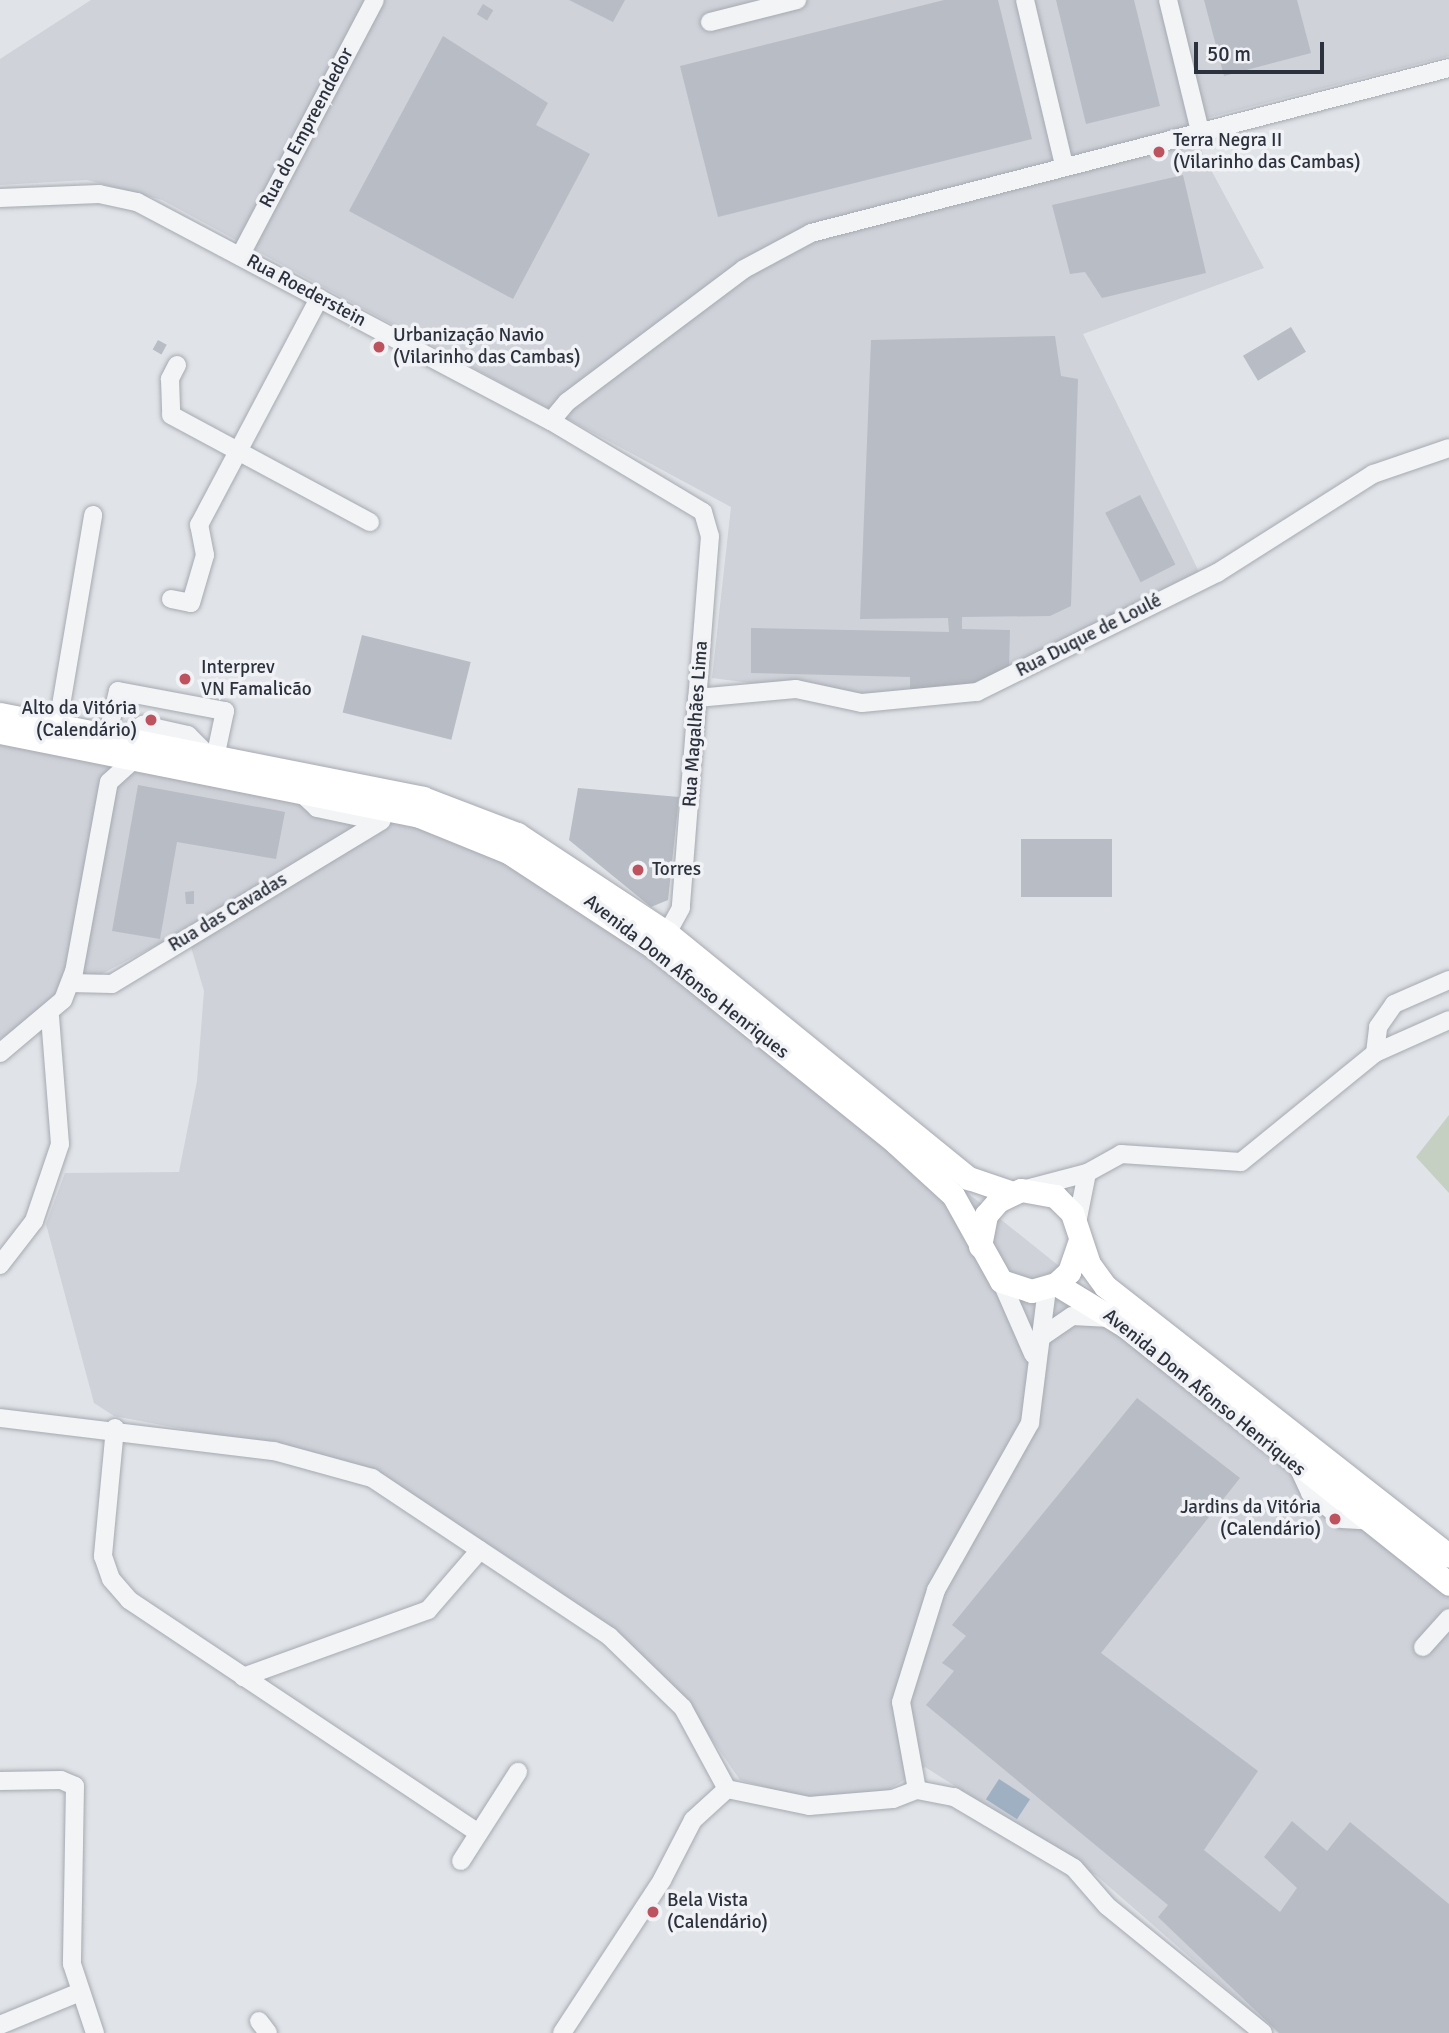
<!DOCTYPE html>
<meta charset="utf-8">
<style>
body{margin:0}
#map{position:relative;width:1449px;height:2033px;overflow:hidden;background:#e0e3e7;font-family:Signika,sans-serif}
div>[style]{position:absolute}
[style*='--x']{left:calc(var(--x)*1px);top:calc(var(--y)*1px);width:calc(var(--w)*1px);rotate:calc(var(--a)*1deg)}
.built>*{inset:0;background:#cfd2d9}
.green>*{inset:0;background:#c5d0c2}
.water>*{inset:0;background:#9fb0c3;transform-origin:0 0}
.building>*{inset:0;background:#b8bcc4;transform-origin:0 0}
.roads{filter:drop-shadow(0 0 2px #a6aab1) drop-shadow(0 0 2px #a6aab1)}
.minor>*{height:18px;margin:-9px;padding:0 9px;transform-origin:9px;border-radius:9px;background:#f2f4f6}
.major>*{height:23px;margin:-11.5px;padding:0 11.5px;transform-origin:11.5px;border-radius:11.5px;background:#fff}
.dots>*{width:19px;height:19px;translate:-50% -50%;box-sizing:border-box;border:4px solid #f0f2f5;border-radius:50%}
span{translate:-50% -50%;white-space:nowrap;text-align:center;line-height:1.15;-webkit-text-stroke:7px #f0f2f5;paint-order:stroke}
.street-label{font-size:19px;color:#2b313d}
.poi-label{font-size:19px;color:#2b313d}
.left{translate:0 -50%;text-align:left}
.right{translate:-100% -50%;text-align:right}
.scale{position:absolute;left:1194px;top:42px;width:130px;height:32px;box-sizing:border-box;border:4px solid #2b313d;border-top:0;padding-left:9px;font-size:21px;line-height:24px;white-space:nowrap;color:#2b313d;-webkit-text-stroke:5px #f0f2f5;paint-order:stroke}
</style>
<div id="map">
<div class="built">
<i style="clip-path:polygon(91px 0,1449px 0,1449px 56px,1195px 121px,1203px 155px,1264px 268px,1083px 334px,1200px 574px,980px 686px,860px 697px,712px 678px,731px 507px,162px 200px,87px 180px,0 185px,0 59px)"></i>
<i style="clip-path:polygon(0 731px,434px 810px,774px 1038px,1449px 1578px,1449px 2033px,1277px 2033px,1097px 1876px,925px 1767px,883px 1793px,807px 1799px,740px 1780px,684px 1699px,623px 1644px,541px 1578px,383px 1478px,251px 1442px,114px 1416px,94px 1403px,46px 1224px,65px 1173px,179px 1172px,197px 1081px,204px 991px,186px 930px,88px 981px,0 1039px)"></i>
</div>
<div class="green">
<i style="clip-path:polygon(1449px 1115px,1449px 1193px,1416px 1157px)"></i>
</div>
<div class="water">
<i style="left:999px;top:1779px;width:37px;height:24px;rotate:33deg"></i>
</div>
<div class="building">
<i style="clip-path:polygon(569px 0,625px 0,613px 22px)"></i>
<i style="clip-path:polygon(944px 0,998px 0,1032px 139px,718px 217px,680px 66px)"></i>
<i style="clip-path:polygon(1056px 0,1134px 0,1160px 106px,1086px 124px)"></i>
<i style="clip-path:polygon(1204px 0,1297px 0,1311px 53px,1224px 76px)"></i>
<i style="left:483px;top:4px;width:12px;height:12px;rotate:31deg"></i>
<i style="clip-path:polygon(443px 36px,548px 103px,536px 125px,590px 154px,513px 299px,349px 211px)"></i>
<i style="clip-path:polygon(1183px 175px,1206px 273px,1102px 298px,1085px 272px,1070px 274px,1052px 205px)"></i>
<i style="left:1291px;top:327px;width:29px;height:56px;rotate:59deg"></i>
<i style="clip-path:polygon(1055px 336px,1061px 376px,1078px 379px,1071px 606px,1050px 616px,962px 617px,962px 629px,1010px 630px,1009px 667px,969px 685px,910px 690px,910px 677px,751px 673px,751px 628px,949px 632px,948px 618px,860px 619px,871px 340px)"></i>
<i style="left:158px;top:340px;width:10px;height:11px;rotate:29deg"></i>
<i style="left:1140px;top:495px;width:78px;height:39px;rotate:63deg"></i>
<i style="left:362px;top:635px;width:112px;height:80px;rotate:14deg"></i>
<i style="clip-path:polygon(138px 785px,285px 812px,276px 859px,177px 842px,160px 939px,112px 931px)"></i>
<i style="clip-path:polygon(578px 788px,679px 797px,668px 900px,651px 907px,569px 840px)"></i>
<i style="left:1021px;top:839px;width:91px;height:58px"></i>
<i style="clip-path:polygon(194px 891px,194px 904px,186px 904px,185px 892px)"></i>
<i style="clip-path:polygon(1137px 1398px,1240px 1478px,1101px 1653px,1258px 1771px,1204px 1850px,1280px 1912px,1297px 1888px,1264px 1857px,1292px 1821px,1327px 1851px,1350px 1822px,1449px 1904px,1449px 2033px,1279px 2033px,1158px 1917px,1168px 1905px,926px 1705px,954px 1671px,942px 1663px,966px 1636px,952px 1625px)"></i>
</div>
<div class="roads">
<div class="minor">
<i style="--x:1025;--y:0;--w:170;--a:76.7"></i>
<i style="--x:1168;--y:0;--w:135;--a:76.3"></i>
<i style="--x:710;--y:22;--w:90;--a:-14.2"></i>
<i style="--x:0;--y:198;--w:99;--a:-2.3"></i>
<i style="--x:99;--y:194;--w:39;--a:12"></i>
<i style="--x:137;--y:202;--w:468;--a:27.9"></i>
<i style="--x:551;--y:421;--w:177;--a:30.9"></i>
<i style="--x:703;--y:512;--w:25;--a:74"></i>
<i style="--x:710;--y:536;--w:373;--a:94.5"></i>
<i style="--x:681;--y:908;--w:29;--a:119"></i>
<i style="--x:240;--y:256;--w:289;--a:-62.2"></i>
<i style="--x:177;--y:365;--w:16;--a:117"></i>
<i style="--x:170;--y:379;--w:36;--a:88"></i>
<i style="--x:171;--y:415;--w:226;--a:28.3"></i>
<i style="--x:551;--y:421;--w:25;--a:-50"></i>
<i style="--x:567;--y:402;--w:221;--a:-36.9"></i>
<i style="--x:744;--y:269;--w:76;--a:-28.2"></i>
<i style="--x:811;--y:233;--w:659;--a:-14.5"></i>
<i style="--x:171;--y:599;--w:20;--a:11"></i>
<i style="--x:191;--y:603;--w:50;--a:-73.7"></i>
<i style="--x:205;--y:555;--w:31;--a:-101"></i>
<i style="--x:199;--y:525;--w:257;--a:-62.1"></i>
<i style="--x:697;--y:698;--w:99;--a:-5.2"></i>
<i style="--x:796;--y:689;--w:67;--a:12"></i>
<i style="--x:862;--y:703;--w:116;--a:-5.5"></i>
<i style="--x:977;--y:692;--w:268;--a:-26.4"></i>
<i style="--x:1217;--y:573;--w:185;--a:-32.4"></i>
<i style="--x:1373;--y:474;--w:80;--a:-18.9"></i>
<i style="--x:58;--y:723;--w:211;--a:-80.4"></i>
<i style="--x:108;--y:733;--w:43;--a:-76.6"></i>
<i style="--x:118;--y:691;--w:109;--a:10.6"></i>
<i style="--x:225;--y:711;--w:43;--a:102.1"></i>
<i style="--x:123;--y:736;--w:23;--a:-29"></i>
<i style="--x:143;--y:725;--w:46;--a:12.5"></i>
<i style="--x:188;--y:735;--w:23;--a:45"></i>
<i style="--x:300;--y:792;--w:23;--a:43"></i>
<i style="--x:317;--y:808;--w:48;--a:12"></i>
<i style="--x:364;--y:818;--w:19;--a:-21"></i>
<i style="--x:70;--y:983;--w:42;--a:1.4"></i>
<i style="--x:112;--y:984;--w:315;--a:-31.2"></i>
<i style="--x:0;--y:1053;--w:82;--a:-40.1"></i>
<i style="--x:63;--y:1000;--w:30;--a:-69"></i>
<i style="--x:74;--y:972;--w:193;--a:-79.6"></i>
<i style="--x:109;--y:782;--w:38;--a:-42"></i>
<i style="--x:1375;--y:1053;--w:26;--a:-83"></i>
<i style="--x:1378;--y:1027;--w:28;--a:-55"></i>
<i style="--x:1394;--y:1004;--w:60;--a:-23.6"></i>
<i style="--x:1026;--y:1189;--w:63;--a:-14.7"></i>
<i style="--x:1087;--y:1173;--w:39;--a:-29"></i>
<i style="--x:1121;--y:1154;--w:120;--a:3.8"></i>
<i style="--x:1241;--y:1162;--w:173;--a:-39.1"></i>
<i style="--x:1375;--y:1053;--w:81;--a:-24"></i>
<i style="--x:1077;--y:1223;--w:51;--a:-78.7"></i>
<i style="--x:0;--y:1265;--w:56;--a:-52.3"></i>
<i style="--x:34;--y:1221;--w:81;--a:-71.3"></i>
<i style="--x:60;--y:1144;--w:128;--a:-94.5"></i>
<i style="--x:1001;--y:1281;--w:80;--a:66.3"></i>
<i style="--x:1037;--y:1340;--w:42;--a:-34.4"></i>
<i style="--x:1072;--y:1316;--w:38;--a:3"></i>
<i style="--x:0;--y:1418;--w:276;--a:6.9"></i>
<i style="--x:274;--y:1451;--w:102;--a:15.4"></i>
<i style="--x:372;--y:1478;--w:285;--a:33.7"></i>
<i style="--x:609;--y:1636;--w:103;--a:44.2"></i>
<i style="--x:683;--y:1708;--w:92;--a:61.5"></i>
<i style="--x:115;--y:1428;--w:129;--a:95.4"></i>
<i style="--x:103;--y:1556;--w:24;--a:71"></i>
<i style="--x:111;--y:1579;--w:28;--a:49"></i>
<i style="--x:129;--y:1600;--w:420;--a:33.7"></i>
<i style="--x:1299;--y:1469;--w:26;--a:65"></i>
<i style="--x:1310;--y:1493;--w:41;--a:39.1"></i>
<i style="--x:1342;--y:1519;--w:22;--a:3"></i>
<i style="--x:1423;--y:1647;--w:39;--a:-48"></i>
<i style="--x:243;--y:1677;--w:197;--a:-19.9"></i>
<i style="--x:428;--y:1610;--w:79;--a:-49.1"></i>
<i style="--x:0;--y:1781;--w:61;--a:-0.9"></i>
<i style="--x:61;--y:1780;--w:15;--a:23"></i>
<i style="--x:75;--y:1786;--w:178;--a:91"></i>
<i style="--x:72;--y:1964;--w:73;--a:71.6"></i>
<i style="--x:917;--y:1790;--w:89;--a:-100.3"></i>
<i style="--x:901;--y:1702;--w:117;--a:-72.6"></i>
<i style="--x:936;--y:1590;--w:192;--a:-60.6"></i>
<i style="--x:1030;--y:1423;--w:136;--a:-82.8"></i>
<i style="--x:461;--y:1861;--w:106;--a:-57.4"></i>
<i style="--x:259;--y:2021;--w:15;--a:53"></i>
<i style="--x:0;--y:2025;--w:87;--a:-22.4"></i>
<i style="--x:562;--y:2033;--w:183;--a:-56.8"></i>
<i style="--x:662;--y:1880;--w:68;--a:-62.7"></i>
<i style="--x:693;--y:1820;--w:46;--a:-42.4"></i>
<i style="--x:727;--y:1789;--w:84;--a:11.7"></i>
<i style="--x:809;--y:1806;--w:84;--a:-4.8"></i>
<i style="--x:893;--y:1799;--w:26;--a:-21"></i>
<i style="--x:917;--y:1790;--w:38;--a:11"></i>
<i style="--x:954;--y:1797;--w:139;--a:30.6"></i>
<i style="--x:1074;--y:1868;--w:50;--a:49"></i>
<i style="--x:1107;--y:1906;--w:201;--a:39.1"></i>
</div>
<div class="major">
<i style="--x:0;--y:714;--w:431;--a:11.2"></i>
<i style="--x:423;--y:798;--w:101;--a:21"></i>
<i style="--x:517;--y:834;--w:180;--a:33.4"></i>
<i style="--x:667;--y:933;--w:389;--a:39.1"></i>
<i style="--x:969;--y:1178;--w:46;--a:18.8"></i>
<i style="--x:0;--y:732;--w:427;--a:11.3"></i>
<i style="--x:419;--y:816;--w:96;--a:22"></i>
<i style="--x:508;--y:852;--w:177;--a:33.2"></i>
<i style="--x:656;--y:949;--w:309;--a:38.9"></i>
<i style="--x:896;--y:1143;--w:77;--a:42.4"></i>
<i style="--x:953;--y:1195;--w:98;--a:60.8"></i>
<i style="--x:1001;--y:1281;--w:32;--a:18"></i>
<i style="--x:1031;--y:1291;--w:26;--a:-16"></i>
<i style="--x:1056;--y:1284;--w:18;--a:-43"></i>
<i style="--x:1069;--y:1272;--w:34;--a:-71"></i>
<i style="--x:980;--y:1246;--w:32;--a:-79"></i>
<i style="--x:986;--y:1215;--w:18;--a:-49"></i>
<i style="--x:998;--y:1201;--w:25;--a:-26"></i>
<i style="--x:1021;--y:1190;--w:35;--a:10"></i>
<i style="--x:1055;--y:1196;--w:24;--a:45"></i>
<i style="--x:1072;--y:1213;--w:54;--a:71.6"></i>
<i style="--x:1089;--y:1264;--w:27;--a:54"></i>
<i style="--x:1105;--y:1286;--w:437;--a:38.1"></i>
<i style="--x:1056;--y:1284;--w:81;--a:31.3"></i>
<i style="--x:1125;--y:1326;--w:414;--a:38.5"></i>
</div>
</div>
<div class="dots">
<i style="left:1159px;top:152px;background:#be5360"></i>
<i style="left:379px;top:347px;background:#be5360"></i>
<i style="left:185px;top:679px;background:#be5360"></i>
<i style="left:151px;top:720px;background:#be5360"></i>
<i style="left:638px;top:870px;background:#be5360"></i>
<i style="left:1335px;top:1519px;background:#be5360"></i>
<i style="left:653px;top:1912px;background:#be5360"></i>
</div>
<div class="street-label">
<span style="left:307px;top:128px;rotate:-62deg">Rua do Empreendedor</span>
<span style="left:306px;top:291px;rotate:28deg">Rua Roederstein</span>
<span style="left:1089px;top:636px;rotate:-27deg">Rua Duque de Loulé</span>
<span style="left:696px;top:724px;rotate:-86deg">Rua Magalhães Lima</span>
<span style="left:228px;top:913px;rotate:-31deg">Rua das Cavadas</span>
<span style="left:686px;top:977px;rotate:38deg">Avenida Dom Afonso Henriques</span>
<span style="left:1204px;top:1393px;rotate:39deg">Avenida Dom Afonso Henriques</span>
</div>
<div class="poi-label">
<span class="left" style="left:1173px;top:152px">Terra Negra II<br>(Vilarinho das Cambas)</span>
<span class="left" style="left:393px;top:347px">Urbanização Navio<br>(Vilarinho das Cambas)</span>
<span class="left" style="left:201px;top:679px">Interprev<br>VN Famalicão</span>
<span class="right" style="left:137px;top:720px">Alto da Vitória<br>(Calendário)</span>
<span class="left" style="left:652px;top:870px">Torres</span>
<span class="right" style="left:1321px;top:1519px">Jardins da Vitória<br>(Calendário)</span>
<span class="left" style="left:667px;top:1912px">Bela Vista<br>(Calendário)</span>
</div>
<div class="scale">50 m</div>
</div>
